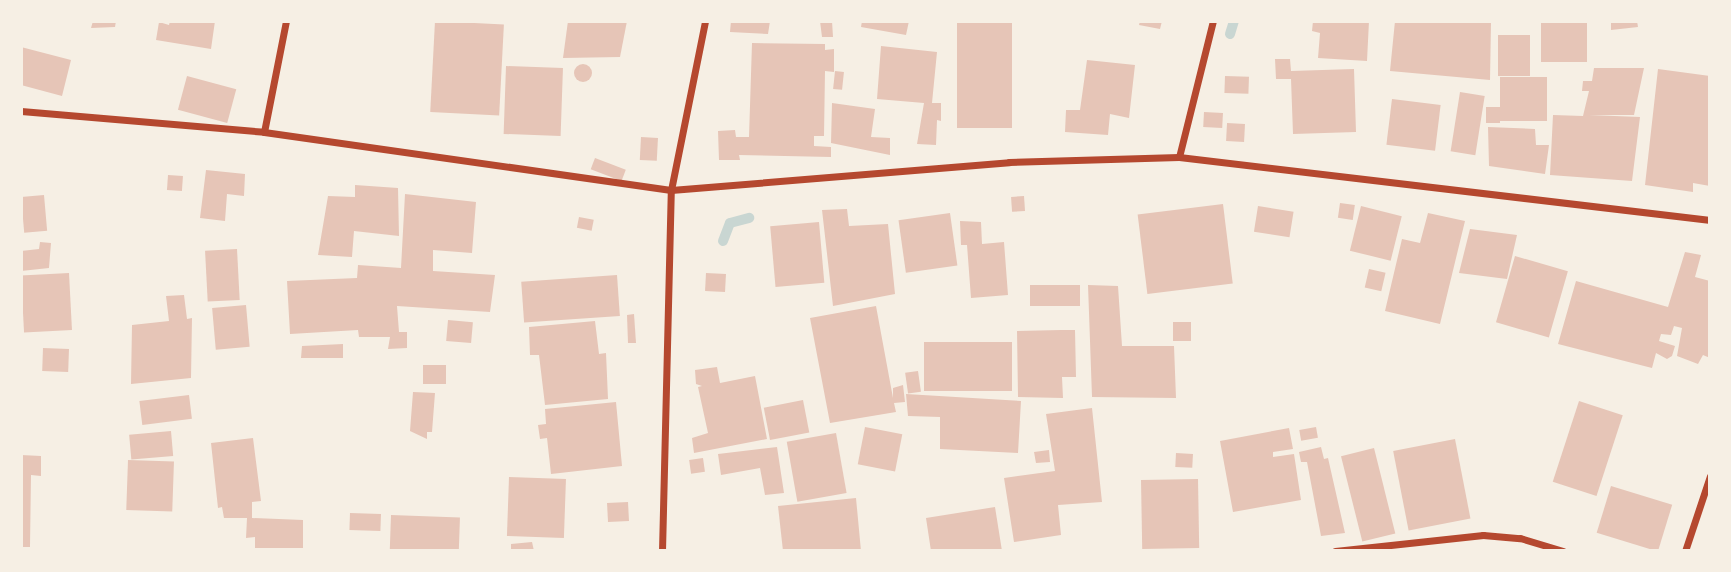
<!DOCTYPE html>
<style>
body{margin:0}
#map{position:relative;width:1731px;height:572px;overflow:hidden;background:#f6efe4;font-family:"Public Sans",sans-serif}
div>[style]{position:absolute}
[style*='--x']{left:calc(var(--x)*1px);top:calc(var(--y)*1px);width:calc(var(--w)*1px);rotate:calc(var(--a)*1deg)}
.stream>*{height:10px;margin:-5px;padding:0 5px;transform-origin:5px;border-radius:5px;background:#c9d6d2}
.building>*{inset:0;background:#e6c5b7;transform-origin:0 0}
.round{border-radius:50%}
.minor>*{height:7px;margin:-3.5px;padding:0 3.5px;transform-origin:3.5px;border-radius:3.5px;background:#b5482f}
span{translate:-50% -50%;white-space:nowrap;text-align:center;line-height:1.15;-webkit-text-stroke:7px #f6efe4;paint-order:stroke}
.frame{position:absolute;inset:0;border:23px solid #f6efe4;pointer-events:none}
</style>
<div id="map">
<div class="stream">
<i style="--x:1230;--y:34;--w:14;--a:-73"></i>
<i style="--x:723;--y:241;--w:19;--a:-69"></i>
<i style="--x:730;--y:223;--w:20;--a:-15"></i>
</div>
<div class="building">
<i style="clip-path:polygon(93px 21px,116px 21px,115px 27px,91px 28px)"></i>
<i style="clip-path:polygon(170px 21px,215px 21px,211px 49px,156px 40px,159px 22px,169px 25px)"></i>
<i style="left:435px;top:21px;width:69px;height:91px;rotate:3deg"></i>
<i style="clip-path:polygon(568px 21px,627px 21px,620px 57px,563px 58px)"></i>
<i style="clip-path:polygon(731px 21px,770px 21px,768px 34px,730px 32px)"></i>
<i style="clip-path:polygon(820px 21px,832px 21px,833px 37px,822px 37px)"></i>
<i style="clip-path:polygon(862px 21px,909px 21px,906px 35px,861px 27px)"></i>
<i style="left:957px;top:21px;width:55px;height:107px"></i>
<i style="clip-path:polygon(1140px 21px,1162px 21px,1160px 29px,1139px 25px)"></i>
<i style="clip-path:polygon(1313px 21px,1369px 21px,1367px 61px,1318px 58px,1320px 33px,1312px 31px)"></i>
<i style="clip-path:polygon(1395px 21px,1491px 21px,1490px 80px,1390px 71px)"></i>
<i style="left:1541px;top:21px;width:46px;height:41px"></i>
<i style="clip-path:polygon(1611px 21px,1637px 21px,1638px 27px,1611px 30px)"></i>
<i style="left:1498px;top:35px;width:32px;height:41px"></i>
<i style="clip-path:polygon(752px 43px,825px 44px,825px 50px,834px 49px,834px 72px,825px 71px,824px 136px,814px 136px,814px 146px,831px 147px,831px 157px,739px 155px,740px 160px,719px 160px,718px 131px,735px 130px,736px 137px,749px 137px)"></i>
<i style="clip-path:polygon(881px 46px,937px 52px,932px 103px,941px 103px,941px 121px,937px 120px,936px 145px,917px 144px,924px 103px,877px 99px)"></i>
<i style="clip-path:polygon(21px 47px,71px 60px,62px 96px,21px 85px)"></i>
<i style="clip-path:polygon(1275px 59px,1290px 59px,1291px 71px,1354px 69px,1356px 132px,1293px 134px,1291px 79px,1276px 79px)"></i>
<i style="clip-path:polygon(1087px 60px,1135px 65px,1129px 118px,1110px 114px,1108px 135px,1065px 132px,1066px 110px,1080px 110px)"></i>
<i class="round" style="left:574px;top:64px;width:18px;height:18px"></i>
<i style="left:506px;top:66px;width:57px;height:68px;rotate:2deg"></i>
<i style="clip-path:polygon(1594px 68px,1644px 68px,1634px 115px,1589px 115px,1640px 117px,1632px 181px,1550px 175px,1553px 115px,1583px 116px,1589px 91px,1582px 91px,1583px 81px,1592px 81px)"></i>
<i style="clip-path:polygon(1658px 69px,1710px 76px,1710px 186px,1693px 183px,1693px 192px,1645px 185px)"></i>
<i style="left:835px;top:71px;width:9px;height:18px;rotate:6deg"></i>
<i style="left:187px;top:76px;width:51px;height:35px;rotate:15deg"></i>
<i style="left:1225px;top:76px;width:24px;height:17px;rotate:2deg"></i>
<i style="left:1547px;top:77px;width:44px;height:47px;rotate:90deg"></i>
<i style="left:1460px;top:92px;width:25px;height:60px;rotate:9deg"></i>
<i style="left:1392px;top:99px;width:49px;height:46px;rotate:7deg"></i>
<i style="clip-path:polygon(832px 103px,875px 109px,871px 137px,890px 138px,890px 155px,831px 143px)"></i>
<i style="left:1486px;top:107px;width:14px;height:16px"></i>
<i style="left:1204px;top:112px;width:19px;height:15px;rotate:3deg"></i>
<i style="left:1245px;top:124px;width:18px;height:18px;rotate:93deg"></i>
<i style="clip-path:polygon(1488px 127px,1535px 129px,1536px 145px,1549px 145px,1545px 174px,1489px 166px)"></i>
<i style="left:641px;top:137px;width:17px;height:23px;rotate:3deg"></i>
<i style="left:595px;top:158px;width:33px;height:12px;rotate:21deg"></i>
<i style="clip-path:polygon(206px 170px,245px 174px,244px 196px,227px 194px,225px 221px,200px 218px)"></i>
<i style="left:168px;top:175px;width:15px;height:15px;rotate:4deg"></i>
<i style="clip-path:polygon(355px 185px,398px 188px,399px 236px,354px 231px,352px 257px,318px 255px,328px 196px,355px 197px)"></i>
<i style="clip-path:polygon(405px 194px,476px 202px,472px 253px,433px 250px,433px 271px,495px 275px,490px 312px,397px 306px,399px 332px,407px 332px,407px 348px,388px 349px,390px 337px,359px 337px,358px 330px,290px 334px,287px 281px,357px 278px,358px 265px,401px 268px)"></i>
<i style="left:44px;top:195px;width:36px;height:23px;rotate:85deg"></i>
<i style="left:1024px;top:196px;width:15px;height:13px;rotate:86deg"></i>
<i style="left:1340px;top:203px;width:15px;height:15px;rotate:8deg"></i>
<i style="left:1223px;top:204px;width:80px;height:86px;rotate:83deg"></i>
<i style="left:1258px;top:206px;width:36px;height:26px;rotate:9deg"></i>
<i style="left:1361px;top:206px;width:42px;height:46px;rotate:14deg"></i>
<i style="clip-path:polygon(847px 209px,849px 226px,888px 224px,895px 294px,833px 306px,822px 210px)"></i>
<i style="left:950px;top:213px;width:53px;height:52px;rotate:82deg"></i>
<i style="clip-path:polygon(1428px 213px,1465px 221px,1440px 324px,1385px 311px,1402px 239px,1420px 243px)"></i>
<i style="left:579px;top:217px;width:15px;height:11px;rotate:11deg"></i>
<i style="clip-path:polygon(960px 221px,981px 222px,982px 244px,1004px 242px,1008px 295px,971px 298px,967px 245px,961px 245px)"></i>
<i style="left:819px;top:222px;width:61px;height:49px;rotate:85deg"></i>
<i style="clip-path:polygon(1470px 229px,1517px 235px,1507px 279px,1459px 273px)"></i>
<i style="clip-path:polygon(40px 242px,51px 243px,49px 268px,21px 271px,21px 251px,39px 249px)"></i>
<i style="left:237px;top:249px;width:51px;height:32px;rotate:87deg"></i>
<i style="clip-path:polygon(1685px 252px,1701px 255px,1695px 277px,1710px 281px,1710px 358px,1703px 355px,1698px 364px,1677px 356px,1682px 328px,1674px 326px,1671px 335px,1661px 334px,1659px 341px,1675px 346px,1672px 356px,1667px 359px,1656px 353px,1652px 368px,1558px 344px,1576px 281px,1668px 307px)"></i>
<i style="left:1515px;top:256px;width:55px;height:69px;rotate:16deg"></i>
<i style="left:1369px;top:269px;width:17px;height:19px;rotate:13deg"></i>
<i style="left:69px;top:273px;width:57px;height:48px;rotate:87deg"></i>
<i style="left:706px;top:273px;width:20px;height:18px;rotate:3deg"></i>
<i style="left:617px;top:275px;width:41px;height:96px;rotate:86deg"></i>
<i style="left:1030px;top:285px;width:50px;height:21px"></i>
<i style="clip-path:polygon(1088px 285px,1118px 286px,1122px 346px,1174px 346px,1176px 398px,1092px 397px)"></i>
<i style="clip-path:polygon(184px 295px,187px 319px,192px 318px,191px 378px,131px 384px,132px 325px,169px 321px,166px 296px)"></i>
<i style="left:246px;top:305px;width:42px;height:34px;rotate:85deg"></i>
<i style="clip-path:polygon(876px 306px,893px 398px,893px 388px,903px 385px,905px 402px,894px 403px,896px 412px,830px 423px,810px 318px)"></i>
<i style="clip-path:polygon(634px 314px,636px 343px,628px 343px,627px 315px)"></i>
<i style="left:448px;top:320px;width:25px;height:21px;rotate:5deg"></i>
<i style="clip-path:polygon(595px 321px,599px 354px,606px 353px,608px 399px,545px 405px,539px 355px,530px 355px,529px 327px)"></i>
<i style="left:1173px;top:322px;width:18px;height:19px"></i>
<i style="clip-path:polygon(1061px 330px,1075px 330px,1076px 377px,1062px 377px,1063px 398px,1018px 397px,1017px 331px)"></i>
<i style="left:924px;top:342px;width:88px;height:49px"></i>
<i style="clip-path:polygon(343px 344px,343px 358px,301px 358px,302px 346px)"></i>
<i style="left:43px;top:348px;width:26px;height:23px;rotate:2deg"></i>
<i style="left:423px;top:365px;width:23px;height:19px"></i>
<i style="clip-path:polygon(717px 367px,720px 383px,755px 376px,767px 439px,694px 453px,692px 438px,708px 433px,698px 387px,702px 386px,696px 384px,695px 370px)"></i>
<i style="left:918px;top:371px;width:21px;height:13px;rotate:82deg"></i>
<i style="clip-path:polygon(413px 392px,435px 393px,432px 432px,427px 432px,427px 439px,410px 431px)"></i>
<i style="clip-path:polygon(906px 394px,1021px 401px,1018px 453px,940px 449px,940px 417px,908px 416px)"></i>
<i style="left:189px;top:395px;width:24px;height:50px;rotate:83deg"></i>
<i style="left:803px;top:400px;width:33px;height:40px;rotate:79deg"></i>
<i style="left:1579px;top:401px;width:46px;height:85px;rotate:18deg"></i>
<i style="clip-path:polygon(616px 402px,622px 466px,551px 474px,547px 438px,540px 439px,538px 425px,546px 424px,545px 409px)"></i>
<i style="clip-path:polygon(1092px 408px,1102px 502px,1058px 505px,1061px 535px,1014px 542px,1004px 478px,1055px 471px,1046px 414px)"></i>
<i style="left:865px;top:427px;width:38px;height:38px;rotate:11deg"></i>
<i style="left:1316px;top:427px;width:11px;height:17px;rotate:80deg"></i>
<i style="clip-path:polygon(1289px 428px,1293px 449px,1273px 452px,1273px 457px,1294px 454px,1301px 500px,1233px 512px,1220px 441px)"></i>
<i style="left:171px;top:431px;width:25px;height:42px;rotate:85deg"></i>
<i style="left:836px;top:433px;width:61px;height:50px;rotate:80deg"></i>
<i style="clip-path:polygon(253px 438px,261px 501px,252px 502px,252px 518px,303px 520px,303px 548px,255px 548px,255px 537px,246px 538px,247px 518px,224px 518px,222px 507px,218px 508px,211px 443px)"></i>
<i style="left:1455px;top:439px;width:81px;height:63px;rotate:79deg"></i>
<i style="clip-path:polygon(777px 447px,784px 493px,765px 495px,760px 468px,721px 475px,718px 454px)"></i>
<i style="clip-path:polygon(1321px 447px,1324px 459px,1328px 458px,1345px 533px,1321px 536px,1307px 462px,1301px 462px,1299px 452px)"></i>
<i style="left:1374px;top:448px;width:88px;height:34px;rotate:76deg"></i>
<i style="clip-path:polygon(1049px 450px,1050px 462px,1036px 463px,1034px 452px)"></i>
<i style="left:1176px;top:453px;width:17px;height:14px;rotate:3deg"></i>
<i style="clip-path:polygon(21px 455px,41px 456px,41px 476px,31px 475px,30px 547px,21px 547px)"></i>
<i style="left:703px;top:458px;width:14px;height:14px;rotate:82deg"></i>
<i style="left:128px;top:460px;width:46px;height:50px;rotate:2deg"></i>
<i style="left:509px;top:477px;width:57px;height:59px;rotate:2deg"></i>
<i style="left:1198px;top:479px;width:69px;height:57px;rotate:89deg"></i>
<i style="left:1611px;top:486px;width:64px;height:49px;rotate:17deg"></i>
<i style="clip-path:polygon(856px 498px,861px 551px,783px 551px,778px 506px)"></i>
<i style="left:628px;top:502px;width:19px;height:21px;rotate:87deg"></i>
<i style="clip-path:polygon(995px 507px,1002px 551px,931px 551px,926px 518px)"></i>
<i style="left:350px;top:513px;width:31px;height:17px;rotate:2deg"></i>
<i style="left:391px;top:515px;width:69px;height:36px;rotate:2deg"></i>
<i style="clip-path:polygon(532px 542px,534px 551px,511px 551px,511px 544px)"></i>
</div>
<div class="minor">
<i style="--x:21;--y:111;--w:244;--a:4.9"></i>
<i style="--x:264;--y:132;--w:411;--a:8.1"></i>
<i style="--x:671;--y:190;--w:339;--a:-4.7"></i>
<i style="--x:1009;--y:162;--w:170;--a:-1.7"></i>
<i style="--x:1179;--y:157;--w:535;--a:6.77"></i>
<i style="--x:264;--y:132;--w:113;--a:-78.8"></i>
<i style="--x:1179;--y:157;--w:140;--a:-76"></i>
<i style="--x:662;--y:551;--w:361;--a:-88.6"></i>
<i style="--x:671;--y:190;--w:172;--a:-78.6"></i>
<i style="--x:1335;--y:551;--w:149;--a:-6.2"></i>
<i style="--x:1483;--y:535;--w:37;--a:5"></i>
<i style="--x:1520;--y:538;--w:45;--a:16.8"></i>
<i style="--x:1685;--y:551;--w:79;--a:-71.6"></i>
</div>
<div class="frame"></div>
</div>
